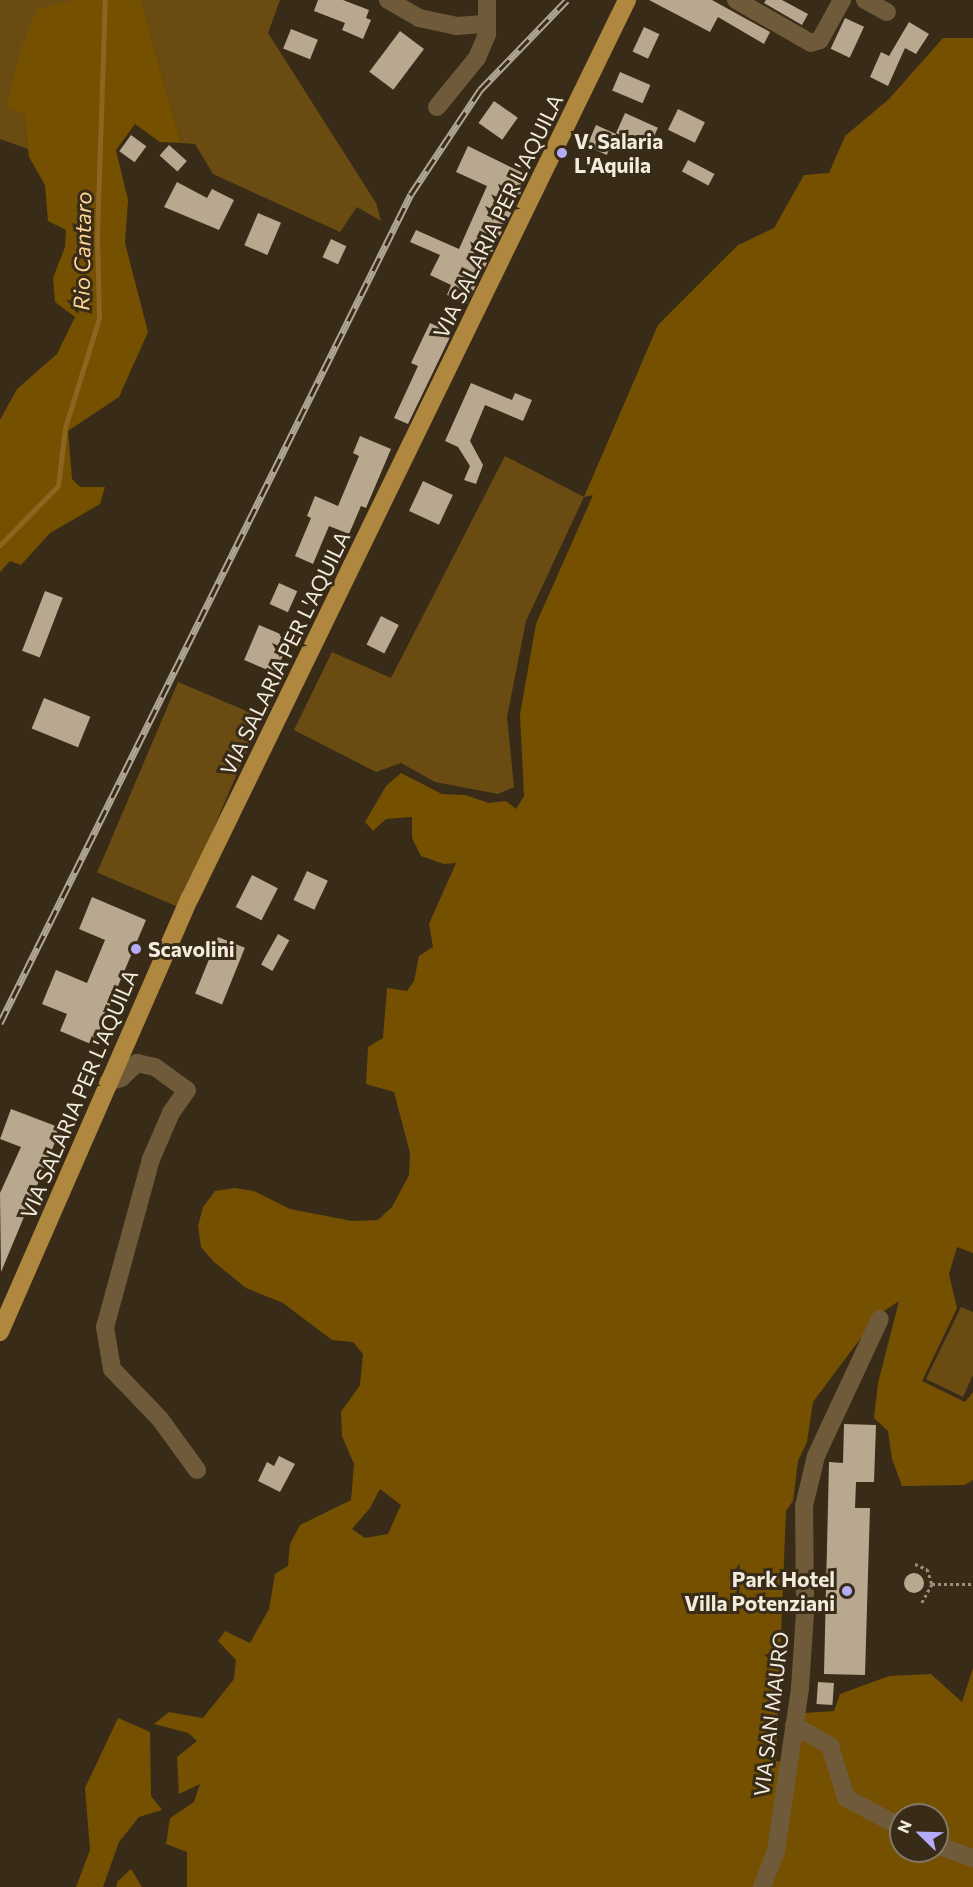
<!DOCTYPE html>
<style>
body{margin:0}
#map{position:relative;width:973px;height:1887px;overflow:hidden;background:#382b17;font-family:Commissioner,sans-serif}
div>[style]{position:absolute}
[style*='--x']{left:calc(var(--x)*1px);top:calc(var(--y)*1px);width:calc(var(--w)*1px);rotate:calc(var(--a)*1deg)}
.green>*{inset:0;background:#6a4c12;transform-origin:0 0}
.forest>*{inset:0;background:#755000}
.stream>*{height:4.5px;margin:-2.25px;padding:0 2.25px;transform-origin:2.25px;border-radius:2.25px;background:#8b6620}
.building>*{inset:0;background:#b8a890;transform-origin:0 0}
.round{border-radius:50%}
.path>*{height:3px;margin-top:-1.5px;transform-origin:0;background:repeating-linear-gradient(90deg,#9a907f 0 3px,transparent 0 6px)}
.minor>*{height:18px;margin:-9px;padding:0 9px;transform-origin:9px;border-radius:9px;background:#6f5b3a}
.major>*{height:18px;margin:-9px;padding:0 9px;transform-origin:9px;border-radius:9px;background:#b0873e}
.rail>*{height:7px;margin-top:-3.5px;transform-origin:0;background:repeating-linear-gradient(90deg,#382b17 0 14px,#b0a696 0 28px);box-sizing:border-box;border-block:2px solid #b0a696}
.dots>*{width:16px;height:16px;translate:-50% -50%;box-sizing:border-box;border:3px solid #382b17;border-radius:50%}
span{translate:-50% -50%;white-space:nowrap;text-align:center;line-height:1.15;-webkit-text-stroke:6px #382b17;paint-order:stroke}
.poi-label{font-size:21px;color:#f3ebde;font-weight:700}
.left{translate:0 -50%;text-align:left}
.right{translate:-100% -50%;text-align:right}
.street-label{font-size:21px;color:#f3ebde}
.water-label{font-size:22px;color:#fdd697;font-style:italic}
.north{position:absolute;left:889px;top:1803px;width:60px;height:60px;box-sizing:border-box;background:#382b17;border:2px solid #837867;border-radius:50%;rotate:293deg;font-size:16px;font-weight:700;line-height:24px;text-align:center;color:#f3ebde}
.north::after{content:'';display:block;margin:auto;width:21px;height:27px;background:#b5acf8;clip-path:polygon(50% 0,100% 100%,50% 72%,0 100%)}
</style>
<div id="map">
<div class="green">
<i style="clip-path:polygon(0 0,74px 0,24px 114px,28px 149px,0 139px)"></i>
<i style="clip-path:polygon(141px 0,280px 0,268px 33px,376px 203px,381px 221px,357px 207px,340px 232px,213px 174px,195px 144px,181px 143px)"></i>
<i style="clip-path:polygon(505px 456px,584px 497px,526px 621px,507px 717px,514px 787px,498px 794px,435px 782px,401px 763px,376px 772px,294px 730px,332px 652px,391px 678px)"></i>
<i style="left:178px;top:682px;width:90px;height:207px;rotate:23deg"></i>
<i style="clip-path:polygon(961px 1307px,973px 1312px,973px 1375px,963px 1397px,926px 1379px)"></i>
</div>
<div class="forest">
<i style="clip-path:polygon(74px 0,141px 0,181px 143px,160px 142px,135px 124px,116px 150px,128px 200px,125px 243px,148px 332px,119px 397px,68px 431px,72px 479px,80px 487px,105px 487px,100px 504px,50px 533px,21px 565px,10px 561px,0 572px,0 420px,17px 389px,57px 354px,75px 317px,55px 302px,53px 278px,65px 247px,66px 230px,48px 221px,45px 185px,29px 157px,24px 114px,7px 107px,20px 51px,37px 9px)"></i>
<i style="clip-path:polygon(evenodd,943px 38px,973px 38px,973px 1253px,957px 1247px,949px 1274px,957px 1308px,922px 1381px,965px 1402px,973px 1392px,973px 1480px,965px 1485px,902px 1486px,892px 1459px,888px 1431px,874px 1418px,878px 1383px,899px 1301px,878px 1315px,813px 1402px,807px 1442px,798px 1461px,793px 1501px,786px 1511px,776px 1761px,796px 1763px,803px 1713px,834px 1711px,840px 1694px,889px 1676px,931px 1674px,962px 1702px,973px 1668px,973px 1887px,187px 1887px,187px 1852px,166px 1844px,170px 1818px,194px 1802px,200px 1784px,179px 1794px,177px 1757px,197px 1741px,188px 1733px,154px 1724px,169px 1712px,203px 1718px,234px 1679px,236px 1660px,218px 1641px,225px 1631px,250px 1643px,269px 1609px,275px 1574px,288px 1566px,290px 1544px,300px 1525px,351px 1500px,354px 1464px,342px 1436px,341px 1412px,360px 1385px,363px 1354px,353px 1342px,332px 1340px,283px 1303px,246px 1288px,214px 1262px,201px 1247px,198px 1226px,203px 1207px,215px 1191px,235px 1188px,254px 1191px,290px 1209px,352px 1221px,378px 1220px,392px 1207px,409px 1175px,410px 1153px,394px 1092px,366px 1084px,368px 1047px,383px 1038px,387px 988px,407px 991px,414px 981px,419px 956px,433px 947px,429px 924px,456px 863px,444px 864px,421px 856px,412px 838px,412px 817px,386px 819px,373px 831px,365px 822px,386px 786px,401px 773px,442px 794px,465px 795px,489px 803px,506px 801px,516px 809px,524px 796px,520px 714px,536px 624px,593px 495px,584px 497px,658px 325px,738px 245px,774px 228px,804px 175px,829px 173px,845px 136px,889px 99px,943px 38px,380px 1489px,401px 1505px,388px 1534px,365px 1538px,352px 1529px,370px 1508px,380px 1489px,943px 38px,901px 1815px,937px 1815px,937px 1851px,901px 1851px,901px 1815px)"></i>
<i style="clip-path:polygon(118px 1718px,150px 1732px,151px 1796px,162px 1810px,139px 1817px,119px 1842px,103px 1887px,76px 1887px,90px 1850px,85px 1788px)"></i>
<i style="clip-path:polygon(131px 1869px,142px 1887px,116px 1887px,118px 1881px)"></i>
</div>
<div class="stream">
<i style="--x:0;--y:545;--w:83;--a:-45.5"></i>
<i style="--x:58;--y:486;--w:58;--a:-83.1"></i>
<i style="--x:65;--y:428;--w:115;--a:-72.8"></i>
<i style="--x:99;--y:318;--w:82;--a:-91.4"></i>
<i style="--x:97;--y:236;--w:236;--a:-88.1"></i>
</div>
<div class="building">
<i style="clip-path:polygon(318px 0,343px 0,369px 10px,366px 18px,371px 20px,363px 39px,342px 30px,345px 23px,314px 11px)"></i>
<i style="clip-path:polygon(649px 0,712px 0,770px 32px,764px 44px,718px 17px,710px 32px)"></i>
<i style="clip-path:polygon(766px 0,782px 0,808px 14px,802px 25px,764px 3px)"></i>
<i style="left:845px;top:18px;width:21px;height:34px;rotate:25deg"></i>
<i style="clip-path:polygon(909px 22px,929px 34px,916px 54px,905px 48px,888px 86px,870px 77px,881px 52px,889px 56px)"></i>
<i style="left:644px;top:27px;width:17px;height:27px;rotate:25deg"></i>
<i style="left:291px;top:29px;width:29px;height:21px;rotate:22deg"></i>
<i style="left:400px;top:31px;width:30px;height:51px;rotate:37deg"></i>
<i style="left:620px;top:72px;width:33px;height:20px;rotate:23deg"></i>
<i style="left:494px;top:101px;width:29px;height:27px;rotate:35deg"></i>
<i style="left:678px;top:109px;width:30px;height:23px;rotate:26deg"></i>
<i style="left:625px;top:113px;width:36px;height:22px;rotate:24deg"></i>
<i style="left:596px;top:125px;width:22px;height:23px;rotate:24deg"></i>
<i style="left:131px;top:135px;width:19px;height:20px;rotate:36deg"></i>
<i style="left:169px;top:145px;width:24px;height:14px;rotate:42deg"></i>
<i style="clip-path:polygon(468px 146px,529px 176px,467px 304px,447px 295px,451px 285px,430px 275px,440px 255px,410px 242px,416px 230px,459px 249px,487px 186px,456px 172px)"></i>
<i style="left:688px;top:160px;width:30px;height:13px;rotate:28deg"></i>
<i style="clip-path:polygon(177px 182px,207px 198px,212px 189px,234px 200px,219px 230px,164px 207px)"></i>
<i style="left:258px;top:213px;width:25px;height:35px;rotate:23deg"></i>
<i style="left:331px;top:239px;width:17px;height:20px;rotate:25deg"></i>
<i style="clip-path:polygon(430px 323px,452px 333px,408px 424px,394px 418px,418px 366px,411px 363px)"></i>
<i style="clip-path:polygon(471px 383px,512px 400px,515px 393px,532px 400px,523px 421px,485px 405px,470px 441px,483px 465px,476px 484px,464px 480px,470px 466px,458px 447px,445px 441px)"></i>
<i style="clip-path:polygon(360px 436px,391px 449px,366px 508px,361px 506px,349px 534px,329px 526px,313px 564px,295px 556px,311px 518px,307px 516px,315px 496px,338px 506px,359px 456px,353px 453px)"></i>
<i style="left:423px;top:481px;width:33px;height:33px;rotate:25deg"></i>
<i style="left:279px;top:583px;width:20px;height:23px;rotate:24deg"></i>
<i style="left:45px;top:591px;width:19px;height:64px;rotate:21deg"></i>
<i style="left:381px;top:616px;width:20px;height:32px;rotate:27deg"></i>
<i style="left:259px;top:625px;width:34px;height:38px;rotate:23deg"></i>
<i style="left:44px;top:698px;width:50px;height:33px;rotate:22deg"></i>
<i style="left:307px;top:871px;width:23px;height:32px;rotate:25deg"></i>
<i style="left:252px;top:875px;width:29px;height:36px;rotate:27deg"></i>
<i style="clip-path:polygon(92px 897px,146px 920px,93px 1045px,60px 1031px,67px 1014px,42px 1004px,56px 970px,87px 983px,105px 940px,79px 929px)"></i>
<i style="left:278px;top:934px;width:13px;height:35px;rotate:29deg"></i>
<i style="left:218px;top:937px;width:29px;height:61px;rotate:22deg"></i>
<i style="clip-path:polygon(11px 1109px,61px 1128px,1px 1272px,0 1193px,21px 1147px,0 1139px)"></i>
<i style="clip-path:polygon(844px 1424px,876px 1425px,874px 1482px,856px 1482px,855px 1508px,870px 1508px,865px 1675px,824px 1674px,829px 1462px,843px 1463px)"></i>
<i style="clip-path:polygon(279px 1456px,295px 1464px,280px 1492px,258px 1481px,267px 1462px,274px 1466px)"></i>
<i class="round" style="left:904px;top:1573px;width:20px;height:20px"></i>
<i style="left:818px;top:1682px;width:16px;height:22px;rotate:4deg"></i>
</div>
<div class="path">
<i style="--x:915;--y:1564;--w:13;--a:23"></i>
<i style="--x:927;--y:1569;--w:16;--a:72"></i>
<i style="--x:932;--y:1584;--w:23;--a:119"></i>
<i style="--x:932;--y:1584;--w:41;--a:0"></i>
</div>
<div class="minor">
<i style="--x:388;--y:0;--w:36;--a:30"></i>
<i style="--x:419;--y:18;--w:38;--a:12"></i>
<i style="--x:456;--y:26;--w:31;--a:-4"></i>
<i style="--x:736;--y:0;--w:86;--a:29.8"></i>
<i style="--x:811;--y:43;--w:9;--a:-18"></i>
<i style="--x:820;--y:40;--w:46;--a:-61.2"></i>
<i style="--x:865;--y:0;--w:25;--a:29"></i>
<i style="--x:437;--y:107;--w:63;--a:-50.8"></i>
<i style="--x:477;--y:58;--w:26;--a:-67"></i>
<i style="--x:487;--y:34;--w:34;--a:-90"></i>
<i style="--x:108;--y:1082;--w:14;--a:-17"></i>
<i style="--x:121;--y:1078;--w:22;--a:-43"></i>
<i style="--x:137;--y:1063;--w:18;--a:13"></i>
<i style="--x:155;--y:1067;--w:39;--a:36"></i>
<i style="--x:187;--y:1090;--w:28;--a:125"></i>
<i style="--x:171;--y:1113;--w:50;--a:113.5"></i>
<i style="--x:151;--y:1159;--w:174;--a:105.3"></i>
<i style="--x:105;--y:1327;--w:43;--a:80.5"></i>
<i style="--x:112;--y:1369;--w:69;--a:46.2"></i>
<i style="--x:160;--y:1419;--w:63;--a:54"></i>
<i style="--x:794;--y:1725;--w:42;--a:30.3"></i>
<i style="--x:830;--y:1746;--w:54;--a:72.9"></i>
<i style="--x:846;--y:1798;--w:62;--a:27.8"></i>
<i style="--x:937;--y:1845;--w:38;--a:20"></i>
<i style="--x:762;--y:1887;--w:39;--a:-69"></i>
<i style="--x:776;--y:1851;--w:165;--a:-81.6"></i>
<i style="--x:800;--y:1688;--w:76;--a:-86.2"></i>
<i style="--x:805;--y:1612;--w:106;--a:-90.5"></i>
<i style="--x:804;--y:1506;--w:51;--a:-76.5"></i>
<i style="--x:816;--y:1456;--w:151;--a:-65"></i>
</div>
<div class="major">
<i style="--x:0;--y:1332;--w:474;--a:-66.4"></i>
<i style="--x:190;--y:898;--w:999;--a:-64.05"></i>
</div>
<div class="rail">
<i style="--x:0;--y:1023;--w:925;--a:-63.63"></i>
<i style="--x:411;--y:194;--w:125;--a:-56.4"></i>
<i style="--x:480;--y:90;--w:125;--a:-46"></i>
</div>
<div class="dots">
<i style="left:562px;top:153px;background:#b5acf8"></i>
<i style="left:136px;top:949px;background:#b5acf8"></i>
<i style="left:847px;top:1591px;background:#b5acf8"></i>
</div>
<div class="poi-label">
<span class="left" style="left:574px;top:153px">V. Salaria<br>L'Aquila</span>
<span class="left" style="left:148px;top:949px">Scavolini</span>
<span class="right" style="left:835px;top:1591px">Park Hotel<br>Villa Potenziani</span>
</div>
<div class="street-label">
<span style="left:498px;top:216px;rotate:-64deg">VIA SALARIA PER L'AQUILA</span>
<span style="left:285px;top:653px;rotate:-64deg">VIA SALARIA PER L'AQUILA</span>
<span style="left:79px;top:1094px;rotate:-67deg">VIA SALARIA PER L'AQUILA</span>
<span style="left:771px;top:1714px;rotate:-83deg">VIA SAN MAURO</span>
</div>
<div class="water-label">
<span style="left:82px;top:251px;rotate:-89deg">Rio Cantaro</span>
</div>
<div class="north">N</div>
</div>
